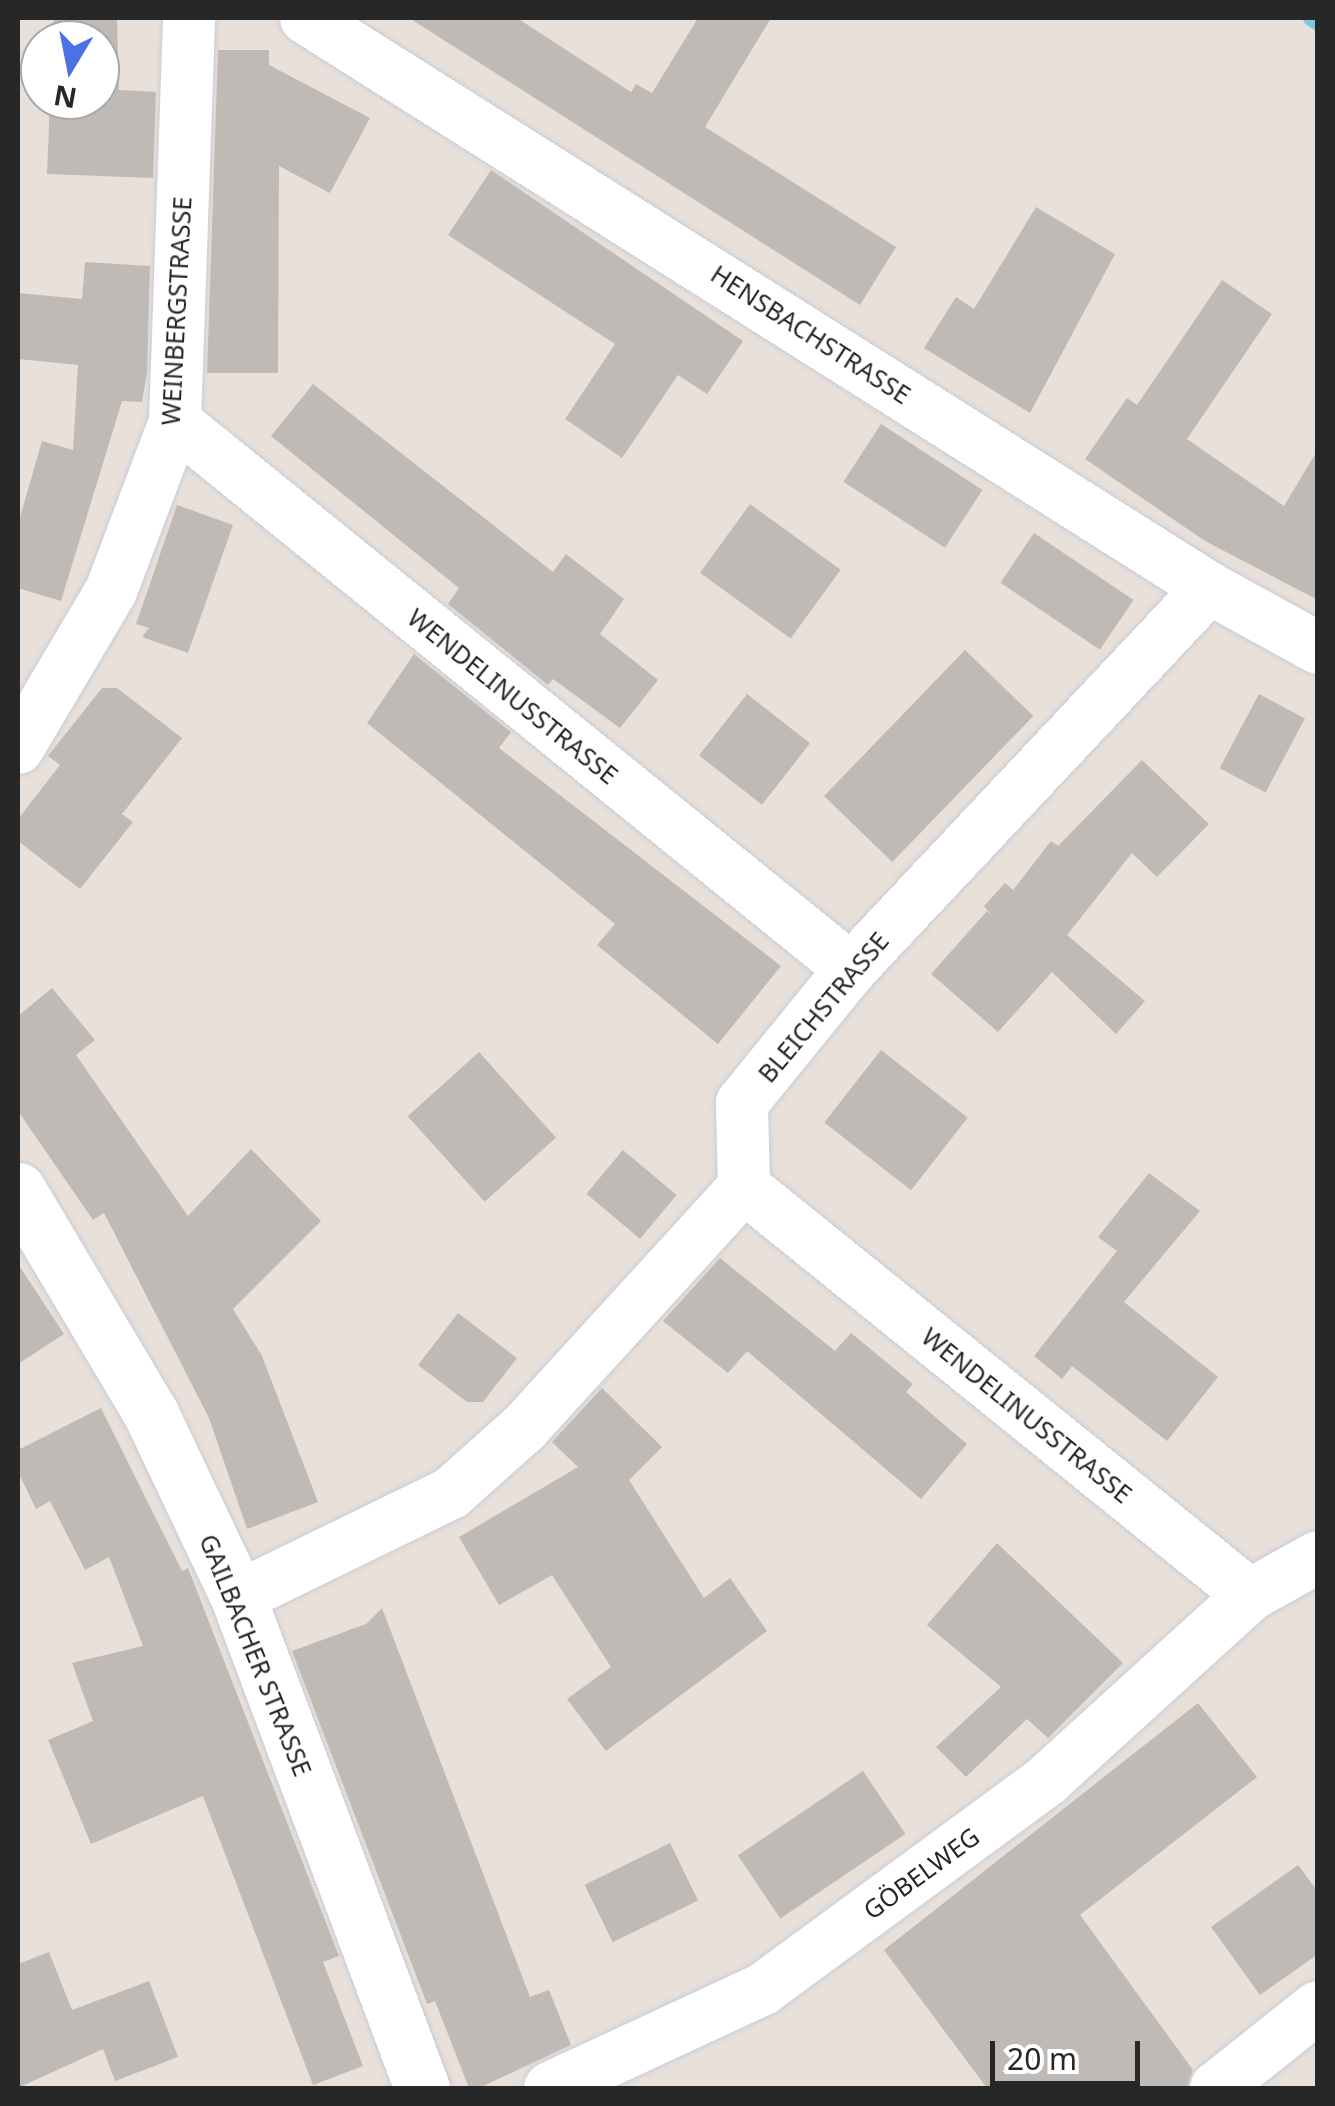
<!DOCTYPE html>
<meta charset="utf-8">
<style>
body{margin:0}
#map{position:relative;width:1335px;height:2106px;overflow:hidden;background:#e8e0d9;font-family:"Noto Sans",sans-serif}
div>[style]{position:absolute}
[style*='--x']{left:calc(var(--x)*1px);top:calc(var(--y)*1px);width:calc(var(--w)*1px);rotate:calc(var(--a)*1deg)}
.stream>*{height:15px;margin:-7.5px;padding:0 7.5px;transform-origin:7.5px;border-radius:7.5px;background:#77cbdf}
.building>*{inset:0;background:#c0bab6;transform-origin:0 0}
.roads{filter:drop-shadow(0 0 2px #c8ccd7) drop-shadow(0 0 2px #c8ccd7)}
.street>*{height:52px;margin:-26px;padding:0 26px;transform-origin:26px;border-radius:26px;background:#fff}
.secondary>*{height:55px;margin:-27.5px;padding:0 27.5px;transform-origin:27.5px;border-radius:27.5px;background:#fff}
span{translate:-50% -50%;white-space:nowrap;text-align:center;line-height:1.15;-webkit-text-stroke:8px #fff;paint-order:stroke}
.street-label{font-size:25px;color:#272727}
.frame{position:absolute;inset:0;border:20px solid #272727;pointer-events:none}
.north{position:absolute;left:20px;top:20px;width:100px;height:100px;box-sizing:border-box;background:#fff;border:2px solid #a9a9a9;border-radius:50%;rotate:190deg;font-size:28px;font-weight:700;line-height:40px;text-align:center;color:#272727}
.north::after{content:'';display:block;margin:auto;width:35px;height:45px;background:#4a72e4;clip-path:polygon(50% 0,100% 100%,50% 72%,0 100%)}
.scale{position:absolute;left:990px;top:2041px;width:150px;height:45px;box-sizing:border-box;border:5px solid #272727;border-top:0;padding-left:12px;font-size:30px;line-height:35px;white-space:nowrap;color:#272727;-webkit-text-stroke:8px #fff;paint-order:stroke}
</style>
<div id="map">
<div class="stream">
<i style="--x:1310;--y:18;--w:9;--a:32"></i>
</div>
<div class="building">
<i style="clip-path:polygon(54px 18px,117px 18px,119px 90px,156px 92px,153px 178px,47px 174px,50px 100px,100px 100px,100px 40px,53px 40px)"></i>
<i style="clip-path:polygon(409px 18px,517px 18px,631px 92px,636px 84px,652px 93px,698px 18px,771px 18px,705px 127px,896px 247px,860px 305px)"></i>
<i style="clip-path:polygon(218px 50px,269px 50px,269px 65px,370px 118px,330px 193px,279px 166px,278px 373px,207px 373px)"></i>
<i style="clip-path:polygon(491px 170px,743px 341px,707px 394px,678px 375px,622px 458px,565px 419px,615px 344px,448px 235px)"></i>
<i style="clip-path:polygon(1036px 207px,1115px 254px,1030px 413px,924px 348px,956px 297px,974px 309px)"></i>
<i style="clip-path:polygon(85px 262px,150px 266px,147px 373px,142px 402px,122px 401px,61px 601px,18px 588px,18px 524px,42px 441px,73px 450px,78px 365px,18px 359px,18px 293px,82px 299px)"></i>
<i style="clip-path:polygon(1222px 280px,1272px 314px,1187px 439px,1284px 506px,1318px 449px,1318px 600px,1205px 541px,1085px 459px,1127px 398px,1137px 405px)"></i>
<i style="clip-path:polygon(313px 384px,553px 572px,566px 554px,624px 599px,600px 634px,658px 680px,620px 728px,553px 679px,548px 685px,448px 604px,459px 588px,271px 436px)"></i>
<i style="left:881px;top:424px;width:121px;height:69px;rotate:33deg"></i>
<i style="left:750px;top:504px;width:112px;height:85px;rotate:36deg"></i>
<i style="clip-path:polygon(177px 505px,233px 525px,188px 653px,142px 637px,149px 628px,136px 624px)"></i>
<i style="left:1034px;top:533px;width:120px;height:60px;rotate:34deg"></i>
<i style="left:965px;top:650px;width:95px;height:203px;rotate:44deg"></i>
<i style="clip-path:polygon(414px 654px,511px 732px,499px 748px,781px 966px,718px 1044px,597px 945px,615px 924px,367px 723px)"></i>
<i style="clip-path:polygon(102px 688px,117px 688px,182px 738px,122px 814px,133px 822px,80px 889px,18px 841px,18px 819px,60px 765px,48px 756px)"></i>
<i style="left:747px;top:694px;width:80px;height:78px;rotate:38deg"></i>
<i style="left:1259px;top:694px;width:52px;height:84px;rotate:28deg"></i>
<i style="clip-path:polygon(1142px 760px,1209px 824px,1157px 877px,1132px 853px,1067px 935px,1145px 1001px,1116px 1034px,1052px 972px,998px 1032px,931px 974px,987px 911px,992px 916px,984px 906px,1005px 883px,1013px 890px,1051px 841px,1058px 846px)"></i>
<i style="clip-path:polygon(52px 988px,95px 1040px,76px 1055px,188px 1216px,251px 1149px,321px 1221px,233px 1309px,262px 1356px,318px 1502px,247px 1529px,209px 1418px,104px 1213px,93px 1220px,18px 1111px,18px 1016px)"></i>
<i style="left:881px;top:1050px;width:110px;height:92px;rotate:38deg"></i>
<i style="left:479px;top:1052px;width:115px;height:96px;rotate:48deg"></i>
<i style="left:623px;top:1150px;width:70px;height:57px;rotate:40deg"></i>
<i style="clip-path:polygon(1149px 1173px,1200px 1211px,1124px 1302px,1218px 1377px,1167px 1441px,1072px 1366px,1062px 1379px,1034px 1356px,1117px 1251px,1098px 1237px)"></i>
<i style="clip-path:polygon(720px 1258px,835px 1351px,851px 1333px,913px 1384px,906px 1392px,967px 1444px,921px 1499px,747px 1351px,728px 1373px,663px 1321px)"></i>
<i style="clip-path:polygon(18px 1264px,64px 1334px,18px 1364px)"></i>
<i style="clip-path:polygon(458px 1313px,517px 1358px,483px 1402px,467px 1402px,418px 1365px)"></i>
<i style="clip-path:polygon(602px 1388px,662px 1447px,629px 1480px,704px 1598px,730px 1578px,767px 1631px,606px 1751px,567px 1699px,611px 1667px,552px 1575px,499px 1605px,459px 1537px,578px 1467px,552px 1442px)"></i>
<i style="clip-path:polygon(101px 1408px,182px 1571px,188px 1568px,339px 1956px,323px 1962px,363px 2066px,313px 2085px,203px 1796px,91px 1844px,48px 1740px,93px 1721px,72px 1663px,143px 1646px,109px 1557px,85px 1570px,50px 1501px,36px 1509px,18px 1472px,18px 1450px)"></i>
<i style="clip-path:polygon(997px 1543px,1123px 1663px,1048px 1738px,1027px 1719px,966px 1777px,936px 1747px,1001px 1687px,927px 1625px)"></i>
<i style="clip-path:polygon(382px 1608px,530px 1997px,549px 1990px,571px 2045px,479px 2088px,469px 2088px,435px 2001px,427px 2004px,292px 1651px,366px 1624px)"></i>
<i style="clip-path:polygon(1198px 1703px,1257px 1777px,1080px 1915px,1193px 2070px,1187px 2088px,987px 2088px,884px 1950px)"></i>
<i style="left:863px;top:1771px;width:76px;height:151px;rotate:56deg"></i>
<i style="left:670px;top:1843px;width:64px;height:95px;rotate:64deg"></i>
<i style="clip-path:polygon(1298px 1865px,1318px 1892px,1318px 1954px,1260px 1995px,1211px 1927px)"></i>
<i style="clip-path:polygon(49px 1952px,72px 2010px,149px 1981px,178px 2057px,115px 2081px,103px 2049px,18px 2088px,18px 1964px)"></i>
</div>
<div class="roads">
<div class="street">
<i style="--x:306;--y:18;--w:1068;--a:32.26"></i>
<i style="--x:1209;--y:588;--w:124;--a:28.8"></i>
<i style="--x:175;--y:422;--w:870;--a:38.98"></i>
<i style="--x:18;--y:748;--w:182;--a:-59.4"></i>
<i style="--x:111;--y:591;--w:181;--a:-69.3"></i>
<i style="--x:175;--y:422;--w:404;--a:-88"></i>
<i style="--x:744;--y:1187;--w:650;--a:38.88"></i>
<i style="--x:1250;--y:1595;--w:78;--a:-29.2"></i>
<i style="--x:238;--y:1597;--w:237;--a:-26"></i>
<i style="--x:451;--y:1493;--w:98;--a:-41.7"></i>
<i style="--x:524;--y:1428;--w:326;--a:-47.6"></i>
<i style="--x:744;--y:1187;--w:84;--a:-91.4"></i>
<i style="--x:742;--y:1103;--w:173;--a:-50.9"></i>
<i style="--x:851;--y:969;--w:523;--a:-46.78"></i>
<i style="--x:550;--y:2088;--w:235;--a:-24.9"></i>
<i style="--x:763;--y:1989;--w:353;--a:-36.3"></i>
<i style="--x:1047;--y:1780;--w:275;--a:-42.3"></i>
<i style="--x:1216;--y:2088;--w:130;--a:-38.5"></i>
</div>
<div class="secondary">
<i style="--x:18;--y:1190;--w:261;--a:59.3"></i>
<i style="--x:151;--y:1414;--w:203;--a:64.6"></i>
<i style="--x:238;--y:1597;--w:524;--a:69.46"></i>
</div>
</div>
<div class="street-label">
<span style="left:176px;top:311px;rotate:-87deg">WEINBERGSTRASSE</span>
<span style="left:811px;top:334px;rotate:33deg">HENSBACHSTRASSE</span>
<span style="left:513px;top:696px;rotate:39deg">WENDELINUSSTRASSE</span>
<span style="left:823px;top:1007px;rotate:-50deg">BLEICHSTRASSE</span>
<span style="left:1027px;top:1415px;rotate:39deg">WENDELINUSSTRASSE</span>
<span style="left:256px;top:1655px;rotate:68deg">GAILBACHER STRASSE</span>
<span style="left:921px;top:1873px;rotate:-36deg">GÖBELWEG</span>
</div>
<div class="frame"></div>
<div class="north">N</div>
<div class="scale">20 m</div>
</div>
